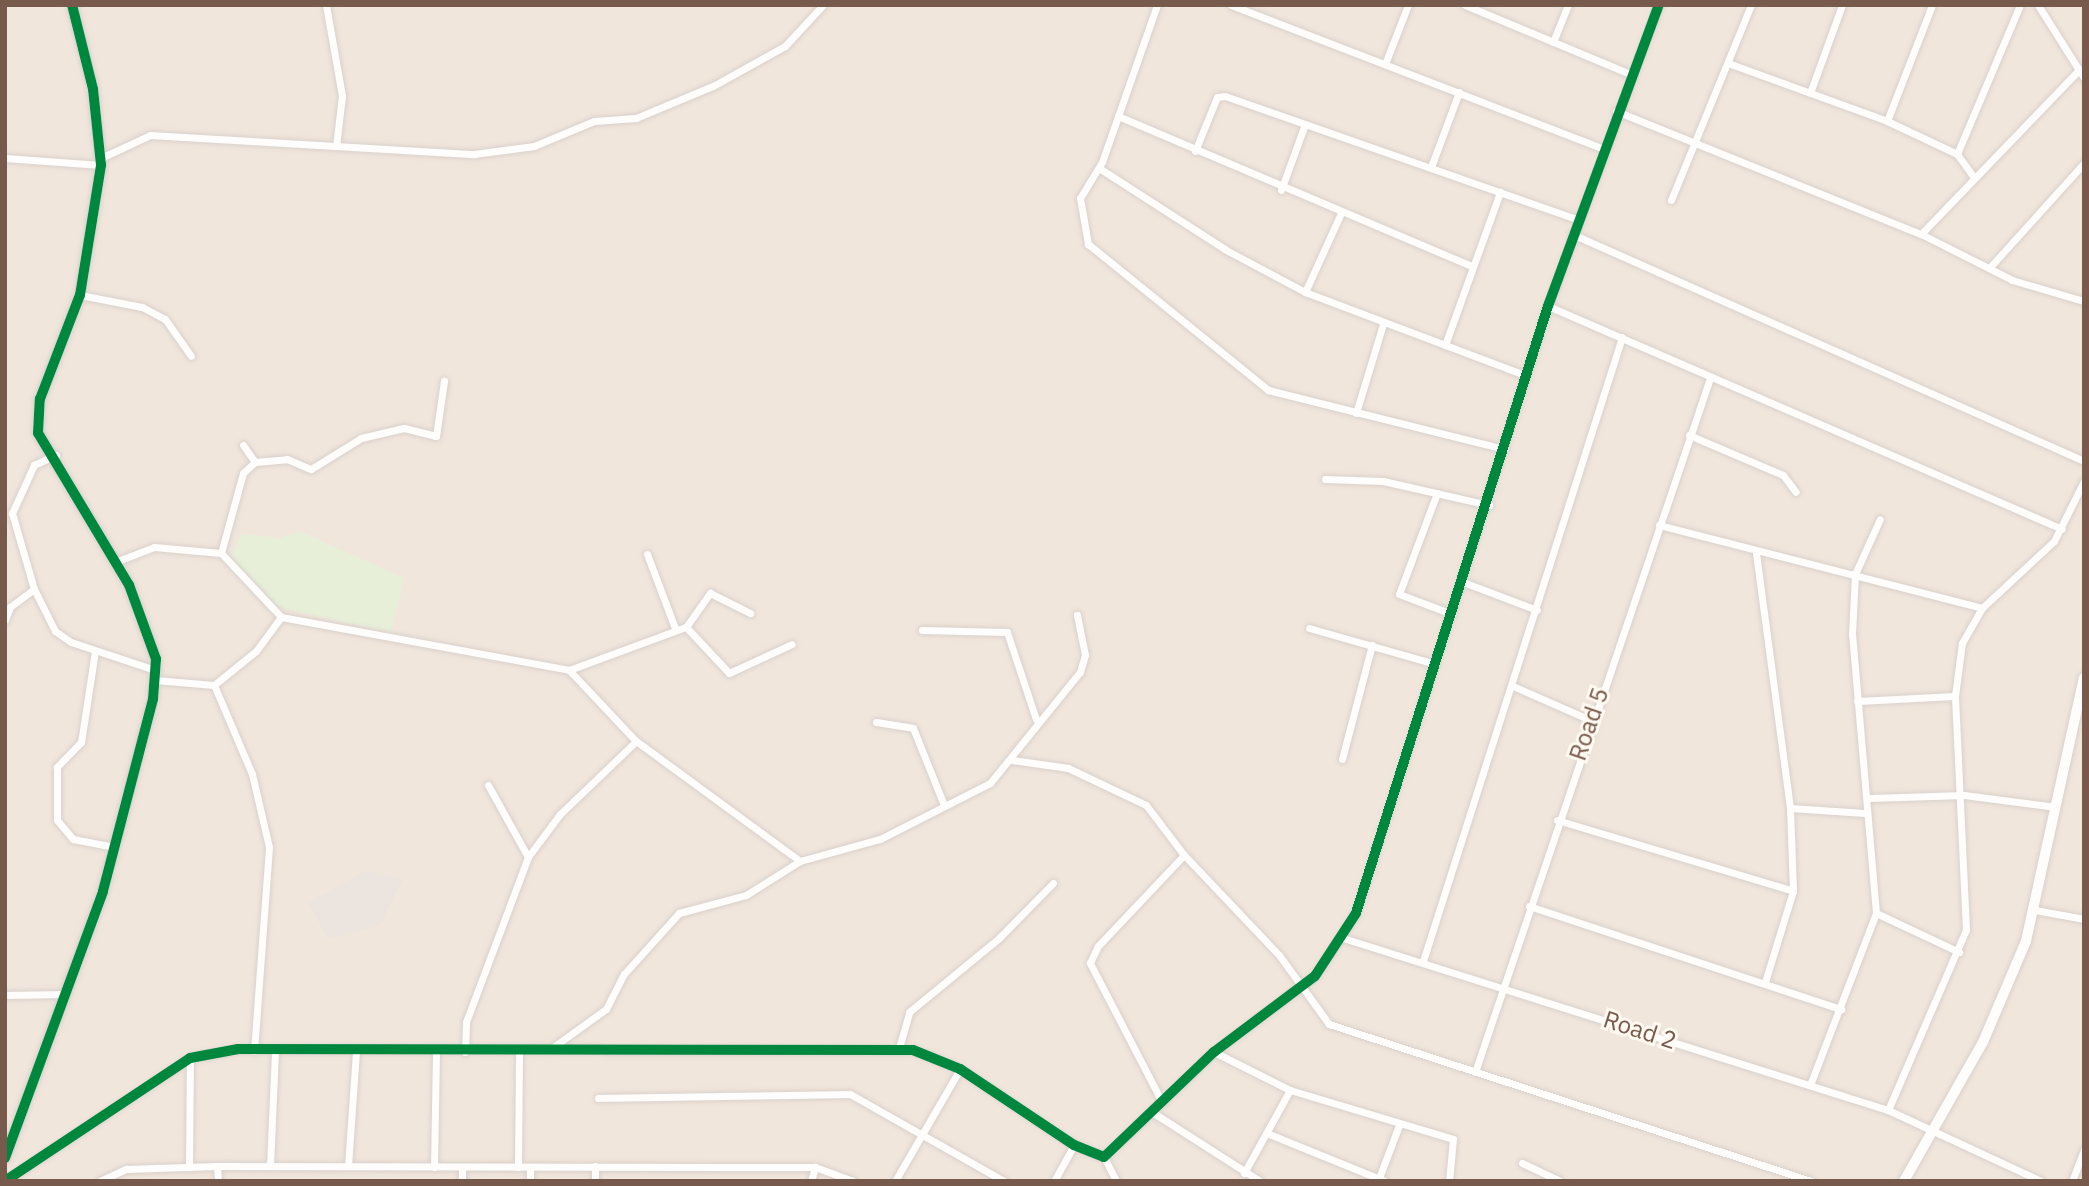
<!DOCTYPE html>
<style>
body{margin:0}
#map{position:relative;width:2089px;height:1186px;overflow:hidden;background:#f9f4ee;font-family:"IBM Plex Sans",sans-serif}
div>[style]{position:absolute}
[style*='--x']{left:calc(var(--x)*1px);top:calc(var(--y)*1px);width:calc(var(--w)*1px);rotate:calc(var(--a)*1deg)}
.residential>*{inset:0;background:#f1e6dc;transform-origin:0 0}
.industrial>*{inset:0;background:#ece4df}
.green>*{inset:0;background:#e7efd9}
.roads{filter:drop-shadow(0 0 2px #d8d1cc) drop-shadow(0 0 2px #d8d1cc)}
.street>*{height:7px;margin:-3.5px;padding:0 3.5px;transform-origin:3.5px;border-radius:3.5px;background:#fefdfc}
.secondary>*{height:10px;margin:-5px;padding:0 5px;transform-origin:5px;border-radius:5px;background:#fefdfc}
.cycleway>*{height:10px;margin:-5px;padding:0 5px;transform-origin:5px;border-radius:5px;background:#00873e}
span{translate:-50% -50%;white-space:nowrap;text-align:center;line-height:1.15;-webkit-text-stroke:6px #fff9f1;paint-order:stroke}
.street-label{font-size:24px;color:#785a4d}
.frame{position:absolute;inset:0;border:7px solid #785a4d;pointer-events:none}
</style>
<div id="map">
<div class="residential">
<i style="left:5px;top:5px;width:2079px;height:1176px"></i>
</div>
<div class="industrial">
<i style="clip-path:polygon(365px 871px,403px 879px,380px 925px,328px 939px,308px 903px)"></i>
</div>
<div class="green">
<i style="clip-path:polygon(299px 531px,404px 578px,391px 632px,280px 608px,231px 557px,241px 534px,281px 538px)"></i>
</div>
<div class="roads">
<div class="street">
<i style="--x:326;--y:5;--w:92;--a:80"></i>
<i style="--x:342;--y:96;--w:50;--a:96.8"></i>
<i style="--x:1157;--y:5;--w:166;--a:109.3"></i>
<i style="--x:1102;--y:162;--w:42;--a:121.4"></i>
<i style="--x:1080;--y:198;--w:47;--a:80.1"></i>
<i style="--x:1088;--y:244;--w:232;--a:39"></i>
<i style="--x:1268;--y:390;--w:244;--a:14"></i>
<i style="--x:1231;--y:5;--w:397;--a:21.1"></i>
<i style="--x:1465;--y:5;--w:179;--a:22.7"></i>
<i style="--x:2038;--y:5;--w:86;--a:57.8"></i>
<i style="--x:1553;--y:42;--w:40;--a:-68"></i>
<i style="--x:1728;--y:63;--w:169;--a:20"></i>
<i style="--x:1887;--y:121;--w:77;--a:25.2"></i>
<i style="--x:1957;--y:154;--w:29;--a:54"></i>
<i style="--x:1385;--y:64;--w:63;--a:-68.7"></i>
<i style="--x:1810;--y:93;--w:94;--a:-70"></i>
<i style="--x:1616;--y:111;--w:329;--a:22"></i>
<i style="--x:1921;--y:234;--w:102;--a:26.8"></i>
<i style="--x:2012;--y:280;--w:75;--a:16.3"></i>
<i style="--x:1118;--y:116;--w:384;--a:23"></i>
<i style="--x:1887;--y:121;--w:124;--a:-68.8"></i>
<i style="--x:1195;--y:151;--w:58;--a:-67.8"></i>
<i style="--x:1217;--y:97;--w:8;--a:-7"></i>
<i style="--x:1225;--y:96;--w:373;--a:19.3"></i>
<i style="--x:1957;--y:154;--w:162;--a:-67.1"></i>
<i style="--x:5;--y:158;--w:96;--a:4.2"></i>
<i style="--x:101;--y:158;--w:54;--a:-25.1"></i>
<i style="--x:150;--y:135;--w:325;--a:3.4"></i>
<i style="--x:474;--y:154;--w:61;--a:-7.6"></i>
<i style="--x:534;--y:146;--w:65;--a:-22.6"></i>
<i style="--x:594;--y:121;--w:42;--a:-4.1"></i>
<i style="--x:636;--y:118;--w:83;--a:-22.6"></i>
<i style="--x:713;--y:86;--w:82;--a:-29.1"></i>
<i style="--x:785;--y:46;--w:56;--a:-47.2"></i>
<i style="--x:1431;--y:167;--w:80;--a:-69.5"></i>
<i style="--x:1099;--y:168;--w:151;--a:32.8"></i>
<i style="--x:1226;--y:250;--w:89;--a:28"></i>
<i style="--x:1305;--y:292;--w:237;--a:20.7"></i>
<i style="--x:1281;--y:190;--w:70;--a:-70"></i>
<i style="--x:1671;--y:200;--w:211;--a:-67.7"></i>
<i style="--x:1572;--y:234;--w:560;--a:23.91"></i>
<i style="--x:1921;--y:234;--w:228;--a:-46.1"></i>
<i style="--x:1991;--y:266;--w:139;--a:-47.9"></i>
<i style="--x:1305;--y:292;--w:87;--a:-65.5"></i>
<i style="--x:80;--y:295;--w:63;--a:11"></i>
<i style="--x:142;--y:307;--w:26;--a:28"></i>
<i style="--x:165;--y:319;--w:45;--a:54.9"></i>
<i style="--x:1548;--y:306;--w:560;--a:23.45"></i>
<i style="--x:1445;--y:345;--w:163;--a:-70.2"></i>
<i style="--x:1356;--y:413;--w:93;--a:-73.1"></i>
<i style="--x:1689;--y:435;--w:102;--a:23.1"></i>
<i style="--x:1783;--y:475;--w:21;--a:53"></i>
<i style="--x:243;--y:445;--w:21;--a:55"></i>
<i style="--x:56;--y:455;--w:24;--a:156"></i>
<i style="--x:34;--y:465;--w:53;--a:114.6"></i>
<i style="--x:12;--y:513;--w:79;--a:73.9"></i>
<i style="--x:34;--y:589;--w:47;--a:63.4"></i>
<i style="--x:55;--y:631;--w:19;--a:35"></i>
<i style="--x:71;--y:642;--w:89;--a:18.4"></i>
<i style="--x:1325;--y:479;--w:58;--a:2"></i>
<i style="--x:1383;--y:481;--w:109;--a:12.8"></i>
<i style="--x:1437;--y:493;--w:108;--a:110.6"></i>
<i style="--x:1399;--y:594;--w:57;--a:20.7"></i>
<i style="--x:1659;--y:525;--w:333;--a:14.4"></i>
<i style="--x:221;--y:553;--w:83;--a:-74.6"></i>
<i style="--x:243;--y:473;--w:16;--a:-43"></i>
<i style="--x:255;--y:462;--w:32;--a:-5"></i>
<i style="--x:287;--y:459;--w:26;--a:23"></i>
<i style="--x:311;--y:469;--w:59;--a:-31.8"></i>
<i style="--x:361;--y:438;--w:44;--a:-13.1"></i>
<i style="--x:404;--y:428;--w:33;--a:14"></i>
<i style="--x:436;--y:436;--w:56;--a:-81.7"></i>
<i style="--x:1756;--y:553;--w:257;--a:82.4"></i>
<i style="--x:1790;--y:808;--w:83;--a:87.9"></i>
<i style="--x:1793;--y:891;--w:95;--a:107.1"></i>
<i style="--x:647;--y:554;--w:79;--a:69.3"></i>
<i style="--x:115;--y:562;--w:42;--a:-21"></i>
<i style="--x:154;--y:547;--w:67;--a:5.1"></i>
<i style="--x:221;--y:553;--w:88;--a:46.8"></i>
<i style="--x:281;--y:617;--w:293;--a:10.4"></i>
<i style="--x:569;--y:670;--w:125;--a:-20.2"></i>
<i style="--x:686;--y:627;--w:42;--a:-54.8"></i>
<i style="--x:710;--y:593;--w:45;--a:26.6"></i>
<i style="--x:1463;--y:582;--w:79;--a:20.7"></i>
<i style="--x:5;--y:620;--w:14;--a:-69"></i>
<i style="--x:10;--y:607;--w:30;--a:-37"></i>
<i style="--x:686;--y:627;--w:63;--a:46.9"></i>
<i style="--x:729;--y:673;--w:69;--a:-24.7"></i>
<i style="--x:1309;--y:628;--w:131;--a:15.9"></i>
<i style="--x:922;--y:630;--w:85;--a:1.3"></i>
<i style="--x:1007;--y:632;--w:92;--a:71.6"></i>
<i style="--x:95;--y:651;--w:92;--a:98.7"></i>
<i style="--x:81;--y:742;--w:35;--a:134"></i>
<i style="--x:57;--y:767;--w:53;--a:90"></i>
<i style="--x:57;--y:820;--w:25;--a:50"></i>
<i style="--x:73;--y:839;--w:42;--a:11"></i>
<i style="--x:569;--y:670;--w:98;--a:46.7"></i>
<i style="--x:636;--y:741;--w:203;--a:36.2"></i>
<i style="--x:155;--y:680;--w:59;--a:4.8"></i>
<i style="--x:214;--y:685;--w:54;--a:-39"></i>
<i style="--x:256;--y:651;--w:42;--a:-53.7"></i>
<i style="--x:214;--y:685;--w:97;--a:66.9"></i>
<i style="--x:252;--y:774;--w:75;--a:76.9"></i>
<i style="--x:269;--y:847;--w:204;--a:94.2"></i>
<i style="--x:1513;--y:686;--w:84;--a:23.8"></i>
<i style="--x:1857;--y:701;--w:98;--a:-2.9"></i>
<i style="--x:876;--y:722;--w:37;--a:9"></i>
<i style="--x:913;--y:728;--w:83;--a:68.1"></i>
<i style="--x:1342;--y:759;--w:118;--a:-75.3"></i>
<i style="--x:1012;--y:760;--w:57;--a:8.1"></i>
<i style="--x:1068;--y:768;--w:86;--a:25.4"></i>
<i style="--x:1146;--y:805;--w:63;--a:52.8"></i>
<i style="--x:1184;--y:855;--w:138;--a:46.5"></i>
<i style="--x:1279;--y:955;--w:85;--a:54.1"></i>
<i style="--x:1329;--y:1024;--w:507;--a:18.04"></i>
<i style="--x:488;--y:785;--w:82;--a:60.9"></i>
<i style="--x:1869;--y:798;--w:95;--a:-1.8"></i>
<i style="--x:1964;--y:795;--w:93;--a:7.4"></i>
<i style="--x:1790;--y:808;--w:75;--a:3.8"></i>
<i style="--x:1557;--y:820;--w:246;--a:16.7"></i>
<i style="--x:1529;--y:906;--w:329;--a:18.3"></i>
<i style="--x:2035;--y:910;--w:50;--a:10.4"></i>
<i style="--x:1876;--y:913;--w:92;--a:25.2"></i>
<i style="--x:1343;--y:938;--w:571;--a:17.52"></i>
<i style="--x:1888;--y:1110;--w:169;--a:24.9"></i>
<i style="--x:1423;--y:961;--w:655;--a:-72.31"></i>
<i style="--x:5;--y:995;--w:61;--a:-0.9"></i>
<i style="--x:899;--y:1048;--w:37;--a:-74"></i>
<i style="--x:909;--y:1012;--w:117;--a:-39.4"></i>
<i style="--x:999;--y:938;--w:77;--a:-45.5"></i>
<i style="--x:549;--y:1050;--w:70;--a:-35.7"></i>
<i style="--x:606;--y:1009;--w:39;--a:-63"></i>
<i style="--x:624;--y:974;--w:82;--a:-48"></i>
<i style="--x:679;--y:913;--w:69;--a:-15"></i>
<i style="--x:746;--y:895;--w:64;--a:-32.2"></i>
<i style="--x:800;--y:861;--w:83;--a:-15.4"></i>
<i style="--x:880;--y:839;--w:123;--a:-27"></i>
<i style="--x:990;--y:783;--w:143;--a:-51"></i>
<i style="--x:1080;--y:672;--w:18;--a:-74"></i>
<i style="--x:1085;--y:655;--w:41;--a:-101.3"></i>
<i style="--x:465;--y:1052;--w:30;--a:-88"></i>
<i style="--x:466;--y:1022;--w:176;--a:-69.4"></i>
<i style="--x:528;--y:857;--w:54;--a:-53.3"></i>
<i style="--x:560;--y:814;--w:105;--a:-43.8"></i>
<i style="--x:1214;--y:1052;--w:85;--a:26.6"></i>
<i style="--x:1290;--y:1090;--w:170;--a:16.7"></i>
<i style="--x:1453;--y:1139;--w:42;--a:95.4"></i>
<i style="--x:1475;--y:1072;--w:733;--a:-71.29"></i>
<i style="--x:1810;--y:1085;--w:184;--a:-69"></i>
<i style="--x:1876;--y:913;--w:280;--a:-94.9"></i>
<i style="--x:1852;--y:634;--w:60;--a:-87.1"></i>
<i style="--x:1855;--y:574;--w:60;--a:-65.6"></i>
<i style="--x:598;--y:1098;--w:252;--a:-0.9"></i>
<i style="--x:850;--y:1094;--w:177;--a:29.5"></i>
<i style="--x:1162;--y:1102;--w:157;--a:-117.4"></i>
<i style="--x:1090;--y:963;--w:19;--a:-65"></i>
<i style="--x:1098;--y:946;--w:125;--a:-46.6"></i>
<i style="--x:1888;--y:1110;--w:196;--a:-66.6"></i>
<i style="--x:1966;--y:930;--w:234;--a:-92.7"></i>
<i style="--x:1955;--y:696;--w:53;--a:-82.5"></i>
<i style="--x:1962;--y:643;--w:40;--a:-60.3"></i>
<i style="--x:1982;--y:608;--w:98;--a:-42.9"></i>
<i style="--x:2054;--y:541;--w:67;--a:-63.4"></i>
<i style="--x:1152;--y:1112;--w:128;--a:32.6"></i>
<i style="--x:1269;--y:1134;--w:125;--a:22.1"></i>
<i style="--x:1104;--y:1157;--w:27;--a:63"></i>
<i style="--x:1522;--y:1163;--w:42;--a:25.3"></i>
<i style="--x:217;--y:1166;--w:15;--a:86"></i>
<i style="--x:270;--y:1166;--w:115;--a:-87.5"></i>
<i style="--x:348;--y:1166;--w:113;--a:-86"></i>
<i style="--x:595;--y:1166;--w:15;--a:90"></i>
<i style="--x:189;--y:1167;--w:109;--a:-89.5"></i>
<i style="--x:434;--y:1167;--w:114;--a:-89"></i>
<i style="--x:462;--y:1167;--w:14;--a:90"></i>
<i style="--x:518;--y:1167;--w:117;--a:-89.5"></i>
<i style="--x:530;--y:1167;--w:14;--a:90"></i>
<i style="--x:1244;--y:1173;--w:95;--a:-61"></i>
<i style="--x:1379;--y:1178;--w:57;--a:-69.3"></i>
<i style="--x:5;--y:1181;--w:222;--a:-33.6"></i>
<i style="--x:190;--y:1058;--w:49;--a:-10.6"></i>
<i style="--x:238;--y:1049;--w:675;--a:0.08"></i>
<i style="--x:913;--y:1050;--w:51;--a:22"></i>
<i style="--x:960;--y:1069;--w:137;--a:33.7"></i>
<i style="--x:1074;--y:1145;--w:32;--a:22"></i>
<i style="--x:1104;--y:1157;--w:152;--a:-43.7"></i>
<i style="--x:1214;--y:1052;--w:126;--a:-37"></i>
<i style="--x:1315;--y:976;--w:75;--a:-56.9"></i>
<i style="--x:1356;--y:913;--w:637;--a:-72.45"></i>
<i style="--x:1548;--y:306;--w:321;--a:-69.8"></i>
<i style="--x:100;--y:1181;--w:29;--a:-25"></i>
<i style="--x:126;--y:1169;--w:91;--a:-1.9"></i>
<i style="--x:217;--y:1166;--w:598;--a:0.1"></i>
<i style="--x:815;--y:1167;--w:40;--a:20.2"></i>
<i style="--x:811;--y:1181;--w:15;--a:-74"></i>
<i style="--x:895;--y:1181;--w:129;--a:-59.9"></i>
<i style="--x:1054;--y:1181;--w:41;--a:-60.9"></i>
<i style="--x:2072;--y:1181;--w:34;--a:-69"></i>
</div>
<div class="secondary">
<i style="--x:5;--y:1158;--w:284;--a:-69.8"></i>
<i style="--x:103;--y:891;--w:198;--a:-75.4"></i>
<i style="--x:153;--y:699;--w:40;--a:-85.7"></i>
<i style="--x:156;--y:659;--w:79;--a:-110"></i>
<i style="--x:129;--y:585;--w:177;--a:-120.9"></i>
<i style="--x:38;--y:433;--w:34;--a:-87"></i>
<i style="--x:40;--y:399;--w:111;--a:-69"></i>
<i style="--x:80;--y:295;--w:132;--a:-80.8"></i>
<i style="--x:101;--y:165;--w:76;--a:-96"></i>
<i style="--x:93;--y:89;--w:87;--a:-104"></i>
<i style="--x:1904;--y:1181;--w:160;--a:-60.4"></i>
<i style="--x:1983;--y:1042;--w:110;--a:-66.9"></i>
<i style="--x:2026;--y:941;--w:269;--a:-77.6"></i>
</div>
</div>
<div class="cycleway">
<i style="--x:5;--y:1158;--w:284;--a:-69.8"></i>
<i style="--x:103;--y:891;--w:198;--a:-75.4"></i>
<i style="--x:153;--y:699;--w:40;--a:-85.7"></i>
<i style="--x:156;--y:659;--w:79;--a:-110"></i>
<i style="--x:129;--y:585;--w:177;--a:-120.9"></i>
<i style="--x:38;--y:433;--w:34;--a:-87"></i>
<i style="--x:40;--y:399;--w:111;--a:-69"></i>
<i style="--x:80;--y:295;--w:132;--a:-80.8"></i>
<i style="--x:101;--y:165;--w:76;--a:-96"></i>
<i style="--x:93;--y:89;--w:87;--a:-104"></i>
<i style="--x:5;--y:1181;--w:222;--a:-33.6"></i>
<i style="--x:190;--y:1058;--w:49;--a:-10.6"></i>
<i style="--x:238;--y:1049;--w:675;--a:0.08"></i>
<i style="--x:913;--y:1050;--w:51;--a:22"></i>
<i style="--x:960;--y:1069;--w:137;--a:33.7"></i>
<i style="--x:1074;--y:1145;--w:32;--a:22"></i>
<i style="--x:1104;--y:1157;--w:152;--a:-43.7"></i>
<i style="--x:1214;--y:1052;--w:126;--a:-37"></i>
<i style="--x:1315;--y:976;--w:75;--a:-56.9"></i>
<i style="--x:1356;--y:913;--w:637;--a:-72.45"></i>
<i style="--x:1548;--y:306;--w:321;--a:-69.8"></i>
</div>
<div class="street-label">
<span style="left:1589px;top:724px;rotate:-71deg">Road 5</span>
<span style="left:1640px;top:1030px;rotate:18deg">Road 2</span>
</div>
<div class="frame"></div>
</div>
